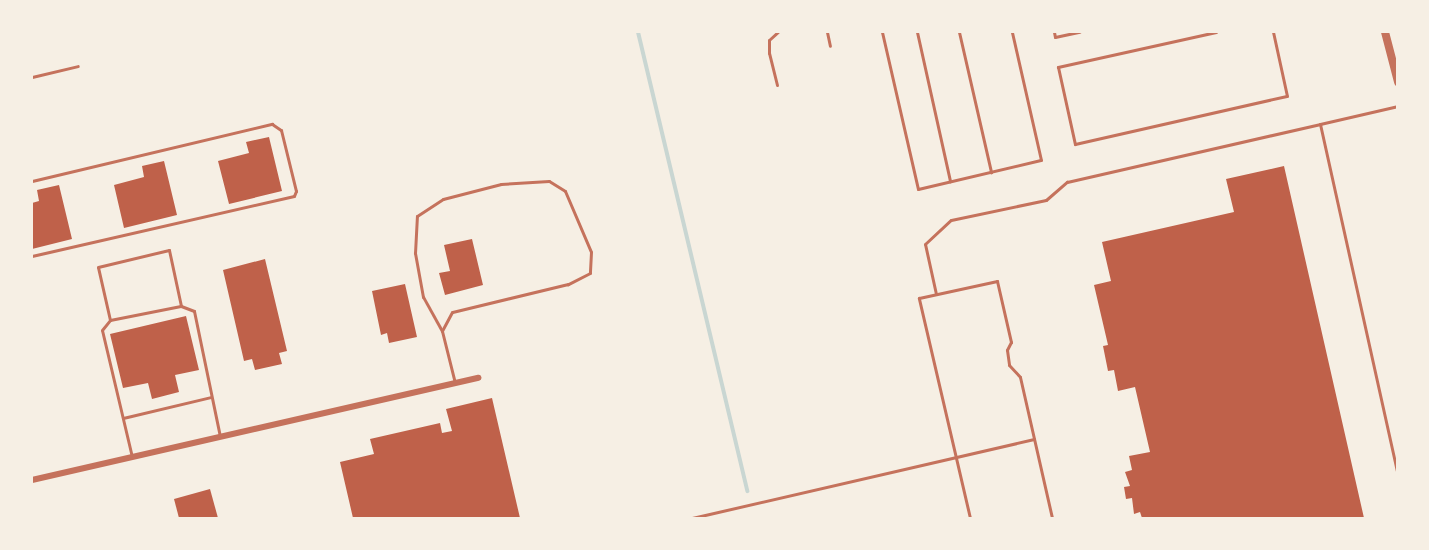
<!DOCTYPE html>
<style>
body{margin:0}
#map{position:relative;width:1429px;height:550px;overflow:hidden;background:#f6efe4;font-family:Georgia,serif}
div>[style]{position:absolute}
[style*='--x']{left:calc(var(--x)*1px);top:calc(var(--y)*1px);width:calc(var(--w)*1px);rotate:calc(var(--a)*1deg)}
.stream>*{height:4px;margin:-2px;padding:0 2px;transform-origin:2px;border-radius:2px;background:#c9d6d2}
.building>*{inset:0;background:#bf614a}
.service>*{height:3px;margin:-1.5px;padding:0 1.5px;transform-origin:1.5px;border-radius:1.5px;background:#c5725c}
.minor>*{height:6px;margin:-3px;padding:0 3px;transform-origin:3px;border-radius:3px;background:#c5725c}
.tertiary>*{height:8px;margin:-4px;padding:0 4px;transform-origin:4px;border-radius:4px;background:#c5725c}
span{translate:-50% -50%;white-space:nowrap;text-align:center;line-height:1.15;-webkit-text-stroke:6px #f6efe4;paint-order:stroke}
.frame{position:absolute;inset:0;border:33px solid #f6efe4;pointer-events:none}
</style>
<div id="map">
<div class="stream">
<i style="--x:638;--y:32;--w:472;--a:76.6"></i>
</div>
<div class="building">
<i style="clip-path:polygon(269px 137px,282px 191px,229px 204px,218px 161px,249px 153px,246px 142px)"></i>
<i style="clip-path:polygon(164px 161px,177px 215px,124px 228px,114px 185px,144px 177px,142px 166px)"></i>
<i style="clip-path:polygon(1284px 166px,1364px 518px,1142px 518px,1140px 512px,1134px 514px,1132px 498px,1126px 499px,1124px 487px,1130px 486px,1125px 472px,1132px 470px,1129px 456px,1150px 452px,1135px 387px,1118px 391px,1114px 370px,1108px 371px,1103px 346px,1108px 345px,1094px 285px,1111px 281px,1102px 242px,1234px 212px,1226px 179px)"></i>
<i style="clip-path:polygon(59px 185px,72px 239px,32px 249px,32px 203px,39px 201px,37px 190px)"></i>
<i style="clip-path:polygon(472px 239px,483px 285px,445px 295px,439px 273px,450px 271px,444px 245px)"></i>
<i style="clip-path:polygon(265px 259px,287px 351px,279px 353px,282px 364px,255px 370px,252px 359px,244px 361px,223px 270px)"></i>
<i style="clip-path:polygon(405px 284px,417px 337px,389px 343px,387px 333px,381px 335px,372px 291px)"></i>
<i style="clip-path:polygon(186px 316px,199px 370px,175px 375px,179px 392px,152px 399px,148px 383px,123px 388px,110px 334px)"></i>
<i style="clip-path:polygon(492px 398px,520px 518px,353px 518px,340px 462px,374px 454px,370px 439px,440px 423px,442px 433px,452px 431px,446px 409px)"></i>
<i style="clip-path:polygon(210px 489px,218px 518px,179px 518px,174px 499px)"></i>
</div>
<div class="service">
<i style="--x:827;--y:32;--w:14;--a:78"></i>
<i style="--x:882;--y:32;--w:161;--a:77.1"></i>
<i style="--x:918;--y:189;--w:126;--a:-13.3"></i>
<i style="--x:1041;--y:160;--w:131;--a:-102.8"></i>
<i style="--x:917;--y:32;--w:153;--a:77.5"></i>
<i style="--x:959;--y:32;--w:144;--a:77.1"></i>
<i style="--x:1054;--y:32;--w:5;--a:79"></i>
<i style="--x:1055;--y:37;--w:25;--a:-12"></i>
<i style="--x:1216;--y:32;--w:162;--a:167.5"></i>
<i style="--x:1058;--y:67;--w:79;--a:77.6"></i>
<i style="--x:1075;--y:144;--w:217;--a:-12.8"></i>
<i style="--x:1287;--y:96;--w:66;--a:-102.3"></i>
<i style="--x:32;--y:77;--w:47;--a:-13.4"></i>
<i style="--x:777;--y:85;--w:33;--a:-104"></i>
<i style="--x:769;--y:53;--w:13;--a:-90"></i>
<i style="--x:769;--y:40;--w:12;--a:-42"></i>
<i style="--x:1398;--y:106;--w:80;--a:167"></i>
<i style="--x:1320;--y:124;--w:360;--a:77.5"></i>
<i style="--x:32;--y:181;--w:247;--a:-13.4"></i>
<i style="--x:272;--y:124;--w:11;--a:34"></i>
<i style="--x:281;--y:130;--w:63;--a:76.2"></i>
<i style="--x:296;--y:191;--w:5;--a:112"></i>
<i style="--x:294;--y:196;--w:269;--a:167.1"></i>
<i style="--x:936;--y:294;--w:51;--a:-102.4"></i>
<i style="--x:925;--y:244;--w:35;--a:-43"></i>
<i style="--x:951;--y:220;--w:97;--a:-11.9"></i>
<i style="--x:1046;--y:200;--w:28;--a:-41"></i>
<i style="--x:1067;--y:182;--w:260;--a:-12.9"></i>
<i style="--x:110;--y:320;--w:72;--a:-11.2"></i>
<i style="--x:442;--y:331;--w:39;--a:-119"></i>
<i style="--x:423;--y:297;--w:45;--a:-100.3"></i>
<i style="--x:415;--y:253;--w:37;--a:-87"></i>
<i style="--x:417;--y:216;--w:31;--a:-33"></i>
<i style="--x:443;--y:199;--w:60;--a:-14.5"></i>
<i style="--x:501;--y:184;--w:48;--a:-3.6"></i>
<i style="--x:549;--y:181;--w:19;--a:32"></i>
<i style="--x:565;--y:191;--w:66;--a:66.9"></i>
<i style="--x:591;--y:252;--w:21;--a:93"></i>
<i style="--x:590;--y:273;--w:25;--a:153"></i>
<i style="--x:568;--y:284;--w:119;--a:166.4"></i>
<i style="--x:452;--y:312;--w:21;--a:118"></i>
<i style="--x:442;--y:331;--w:54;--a:76"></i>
<i style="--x:123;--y:418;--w:90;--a:-13.4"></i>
<i style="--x:132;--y:457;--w:130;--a:-103.3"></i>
<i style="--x:102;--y:330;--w:13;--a:-51"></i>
<i style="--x:110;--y:320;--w:54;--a:-102.8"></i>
<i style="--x:98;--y:267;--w:73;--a:-13.5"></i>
<i style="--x:169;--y:250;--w:57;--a:77.9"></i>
<i style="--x:181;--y:306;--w:14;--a:21"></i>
<i style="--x:194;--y:311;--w:128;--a:78.3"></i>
<i style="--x:692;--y:518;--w:351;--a:-13"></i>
<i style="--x:970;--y:518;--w:226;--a:-103.1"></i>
<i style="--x:919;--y:298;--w:80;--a:-12.3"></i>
<i style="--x:997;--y:281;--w:63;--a:77.1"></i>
<i style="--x:1011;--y:342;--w:9;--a:117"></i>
<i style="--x:1007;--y:350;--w:15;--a:82"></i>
<i style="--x:1009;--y:365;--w:16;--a:47"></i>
<i style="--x:1020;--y:377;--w:145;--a:77.2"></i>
</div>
<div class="minor">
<i style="--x:32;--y:480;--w:458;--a:-12.9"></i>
</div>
<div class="tertiary">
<i style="--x:1385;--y:32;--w:52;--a:75.4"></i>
</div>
<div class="frame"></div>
</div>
